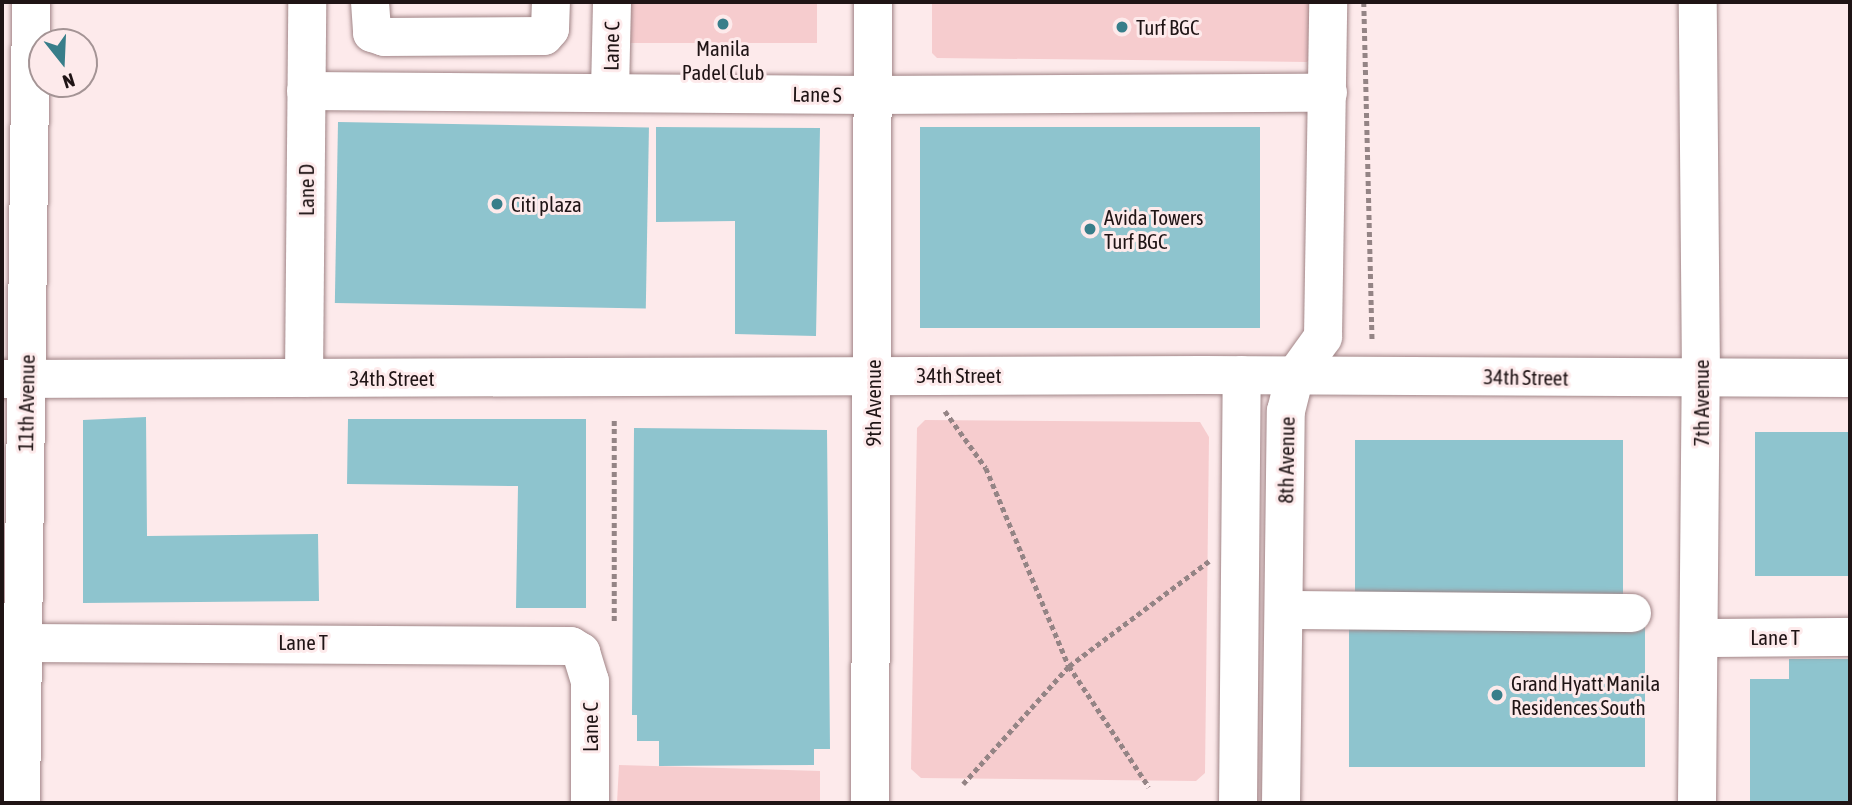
<!DOCTYPE html>
<style>
body{margin:0}
#map{position:relative;width:1852px;height:805px;overflow:hidden;background:#fdeaeb;font-family:"Asap Condensed",sans-serif}
div>[style]{position:absolute}
[style*='--x']{left:calc(var(--x)*1px);top:calc(var(--y)*1px);width:calc(var(--w)*1px);rotate:calc(var(--a)*1deg)}
.green>*{inset:0;background:#f6ccce;transform-origin:0 0}
.building>*{inset:0;background:#8ec4ce;transform-origin:0 0}
.path>*{height:4.5px;margin-top:-2.25px;transform-origin:0;background:repeating-linear-gradient(90deg,#948485 0 5px,transparent 0 8.5px)}
.roads{filter:drop-shadow(0 0 2px #a08486) drop-shadow(0 0 2px #a08486)}
.minor>*{height:38px;margin:-19px;padding:0 19px;transform-origin:19px;border-radius:19px;background:#fff}
.dots>*{width:19px;height:19px;translate:-50% -50%;box-sizing:border-box;border:4px solid #fdeaeb;border-radius:50%}
span{translate:-50% -50%;white-space:nowrap;text-align:center;line-height:1.15;-webkit-text-stroke:6px #fdeaeb;paint-order:stroke}
.poi-label{font-size:21px;color:#1f1415}
.left{translate:0 -50%;text-align:left}
.street-label{font-size:21px;color:#1f1415}
.frame{position:absolute;inset:0;border:4px solid #1f1415;pointer-events:none}
.north{position:absolute;left:28px;top:28px;width:70px;height:70px;box-sizing:border-box;background:#fdeaeb;border:2px solid #a49495;border-radius:50%;rotate:162deg;font-size:19px;font-weight:700;line-height:28px;text-align:center;color:#1f1415}
.north::after{content:'';display:block;margin:auto;width:24px;height:32px;background:#387e8a;clip-path:polygon(50% 0,100% 100%,50% 72%,0 100%)}
</style>
<div id="map">
<div class="green">
<i style="left:630px;top:2px;width:187px;height:41px"></i>
<i style="clip-path:polygon(932px 2px,1313px 2px,1313px 56px,1307px 62px,937px 58px,932px 53px)"></i>
<i style="clip-path:polygon(925px 420px,1200px 422px,1209px 437px,1205px 773px,1196px 781px,921px 778px,911px 769px,917px 428px)"></i>
<i style="clip-path:polygon(619px 765px,820px 771px,820px 803px,617px 803px)"></i>
</div>
<div class="building">
<i style="left:338px;top:122px;width:311px;height:181px;rotate:1deg"></i>
<i style="clip-path:polygon(656px 127px,820px 128px,816px 336px,735px 334px,735px 221px,656px 222px)"></i>
<i style="left:1260px;top:127px;width:201px;height:340px;rotate:90deg"></i>
<i style="clip-path:polygon(146px 417px,147px 536px,318px 534px,319px 601px,83px 603px,83px 420px)"></i>
<i style="clip-path:polygon(348px 419px,586px 419px,586px 608px,516px 608px,518px 486px,347px 484px)"></i>
<i style="clip-path:polygon(634px 428px,827px 430px,830px 749px,814px 749px,814px 765px,659px 766px,659px 741px,637px 741px,637px 715px,632px 715px)"></i>
<i style="left:1850px;top:432px;width:144px;height:95px;rotate:90deg"></i>
<i style="left:1355px;top:440px;width:268px;height:166px"></i>
<i style="left:1645px;top:621px;width:146px;height:296px;rotate:90deg"></i>
<i style="clip-path:polygon(1789px 659px,1850px 659px,1850px 803px,1750px 803px,1750px 679px,1789px 679px)"></i>
</div>
<div class="path">
<i style="--x:1364;--y:2;--w:337;--a:88.6"></i>
<i style="--x:945;--y:411;--w:70;--a:54.3"></i>
<i style="--x:986;--y:468;--w:215;--a:67.3"></i>
<i style="--x:1069;--y:666;--w:145;--a:56.5"></i>
<i style="--x:614;--y:621;--w:202;--a:-90"></i>
<i style="--x:963;--y:784;--w:159;--a:-48.1"></i>
<i style="--x:1069;--y:666;--w:175;--a:-36.9"></i>
</div>
<div class="roads">
<div class="minor">
<i style="--x:370;--y:2;--w:31;--a:86"></i>
<i style="--x:372;--y:33;--w:13;--a:18"></i>
<i style="--x:384;--y:37;--w:160;--a:-0.4"></i>
<i style="--x:544;--y:36;--w:9;--a:-49"></i>
<i style="--x:550;--y:29;--w:27;--a:-88"></i>
<i style="--x:306;--y:91;--w:567;--a:0.4"></i>
<i style="--x:873;--y:95;--w:455;--a:-0.3"></i>
<i style="--x:610;--y:91;--w:89;--a:-88.7"></i>
<i style="--x:304;--y:378;--w:376;--a:-89.5"></i>
<i style="--x:2;--y:379;--w:1201;--a:-0.19"></i>
<i style="--x:1203;--y:375;--w:647;--a:0.27"></i>
<i style="--x:1285;--y:610;--w:347;--a:0.5"></i>
<i style="--x:1699;--y:638;--w:151;--a:-0.4"></i>
<i style="--x:24;--y:643;--w:547;--a:0.31"></i>
<i style="--x:571;--y:646;--w:12;--a:31"></i>
<i style="--x:581;--y:652;--w:30;--a:73"></i>
<i style="--x:590;--y:681;--w:122;--a:90"></i>
<i style="--x:21;--y:803;--w:801;--a:-89.28"></i>
<i style="--x:870;--y:803;--w:801;--a:-89.79"></i>
<i style="--x:1238;--y:803;--w:428;--a:-89.5"></i>
<i style="--x:1281;--y:803;--w:392;--a:-89.3"></i>
<i style="--x:1286;--y:411;--w:36;--a:-76"></i>
<i style="--x:1295;--y:376;--w:48;--a:-54.3"></i>
<i style="--x:1323;--y:337;--w:335;--a:-89.1"></i>
<i style="--x:1697;--y:803;--w:425;--a:-89.5"></i>
<i style="--x:1701;--y:378;--w:376;--a:-90.5"></i>
</div>
</div>
<div class="dots">
<i style="left:723px;top:24px;background:#387e8a"></i>
<i style="left:1122px;top:27px;background:#387e8a"></i>
<i style="left:497px;top:204px;background:#387e8a"></i>
<i style="left:1090px;top:229px;background:#387e8a"></i>
<i style="left:1497px;top:695px;background:#387e8a"></i>
</div>
<div class="poi-label">
<span class="left" style="left:1136px;top:27px">Turf BGC</span>
<span style="left:723px;top:60px">Manila<br>Padel Club</span>
<span class="left" style="left:511px;top:204px">Citi plaza</span>
<span class="left" style="left:1104px;top:229px">Avida Towers<br>Turf BGC</span>
<span class="left" style="left:1511px;top:695px">Grand Hyatt Manila<br>Residences South</span>
</div>
<div class="street-label">
<span style="left:611px;top:46px;rotate:-89deg">Lane C</span>
<span style="left:817px;top:94px;rotate:1deg">Lane S</span>
<span style="left:306px;top:190px;rotate:-90deg">Lane D</span>
<span style="left:959px;top:375px">34th Street</span>
<span style="left:1526px;top:377px;rotate:1deg">34th Street</span>
<span style="left:392px;top:378px">34th Street</span>
<span style="left:26px;top:403px;rotate:-89deg">11th Avenue</span>
<span style="left:873px;top:403px;rotate:-90deg">9th Avenue</span>
<span style="left:1701px;top:403px;rotate:-90deg">7th Avenue</span>
<span style="left:1286px;top:460px;rotate:-89deg">8th Avenue</span>
<span style="left:1775px;top:637px">Lane T</span>
<span style="left:303px;top:642px">Lane T</span>
<span style="left:590px;top:727px;rotate:-90deg">Lane C</span>
</div>
<div class="frame"></div>
<div class="north">N</div>
</div>
